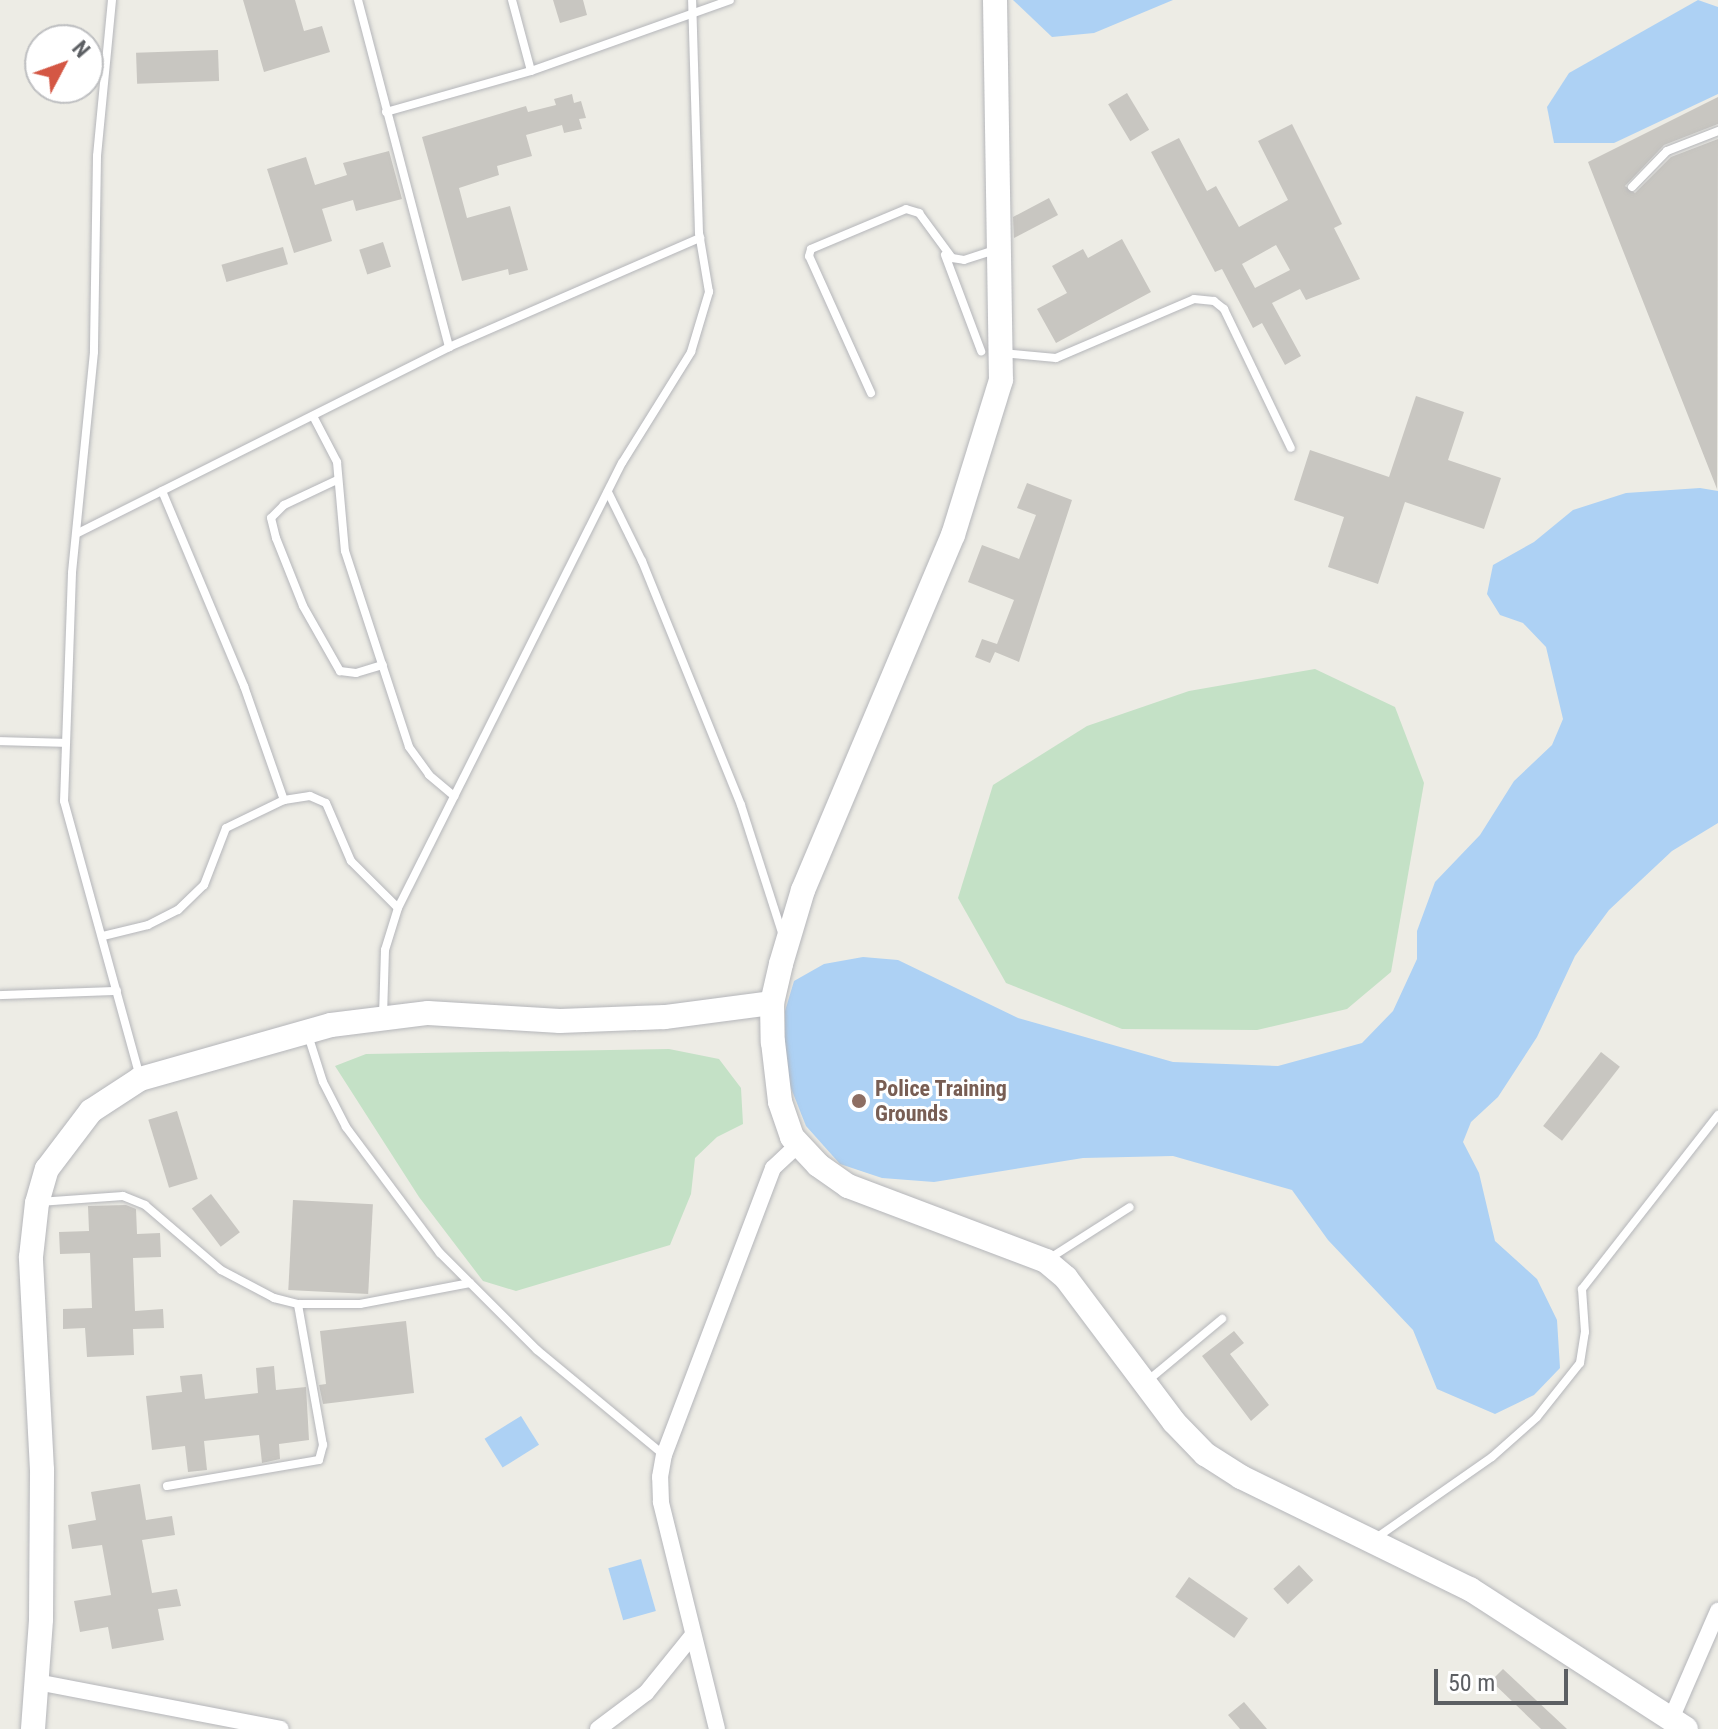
<!DOCTYPE html>
<style>
body{margin:0}
#map{position:relative;width:1718px;height:1729px;overflow:hidden;background:#edece5;font-family:"Roboto Condensed",sans-serif}
div>[style]{position:absolute}
[style*='--x']{left:calc(var(--x)*1px);top:calc(var(--y)*1px);width:calc(var(--w)*1px);rotate:calc(var(--a)*1deg)}
.green>*{inset:0;background:#c4e1c6}
.water>*{inset:0;background:#add1f4;transform-origin:0 0}
.building>*{inset:0;background:#c8c6c1;transform-origin:0 0}
.roads{filter:drop-shadow(0 0 2px #b5b6ba) drop-shadow(0 0 2px #b5b6ba)}
.lane>*{height:8px;margin:-4px;padding:0 4px;transform-origin:4px;border-radius:4px;background:#fff}
.street>*{height:16px;margin:-8px;padding:0 8px;transform-origin:8px;border-radius:8px;background:#fff}
.secondary>*{height:24px;margin:-12px;padding:0 12px;transform-origin:12px;border-radius:12px;background:#fff}
.dots>*{width:22px;height:22px;translate:-50% -50%;box-sizing:border-box;border:4px solid #fff;border-radius:50%}
span{translate:-50% -50%;white-space:nowrap;text-align:center;line-height:1.15;-webkit-text-stroke:6px #fff;paint-order:stroke}
.education-label{font-size:22px;color:#785e54;font-weight:700}
.left{translate:0 -50%;text-align:left}
.north{position:absolute;left:24px;top:24px;width:80px;height:80px;box-sizing:border-box;background:#fff;border:2px solid #bebfc1;border-radius:50%;rotate:49deg;font-size:22px;font-weight:700;line-height:32px;text-align:center;color:#5c5f63}
.north::after{content:'';display:block;margin:auto;width:28px;height:36px;background:#d45744;clip-path:polygon(50% 0,100% 100%,50% 72%,0 100%)}
.scale{position:absolute;left:1434px;top:1669px;width:134px;height:36px;box-sizing:border-box;border:4px solid #5c5f63;border-top:0;padding-left:10px;font-size:24px;line-height:28px;white-space:nowrap;color:#5c5f63;-webkit-text-stroke:6px #fff;paint-order:stroke}
</style>
<div id="map">
<div class="green">
<i style="clip-path:polygon(1315px 669px,1395px 707px,1424px 783px,1391px 972px,1347px 1009px,1257px 1030px,1122px 1029px,1006px 983px,958px 898px,993px 785px,1087px 726px,1189px 691px)"></i>
<i style="clip-path:polygon(669px 1049px,719px 1059px,741px 1088px,743px 1124px,717px 1137px,695px 1158px,691px 1194px,670px 1245px,516px 1291px,483px 1281px,419px 1197px,335px 1066px,366px 1054px)"></i>
</div>
<div class="water">
<i style="clip-path:polygon(1013px 0,1173px 0,1094px 33px,1052px 37px)"></i>
<i style="clip-path:polygon(1698px 0,1718px 7px,1718px 94px,1614px 143px,1554px 143px,1547px 107px,1569px 73px)"></i>
<i style="clip-path:polygon(1700px 488px,1718px 491px,1718px 823px,1672px 851px,1609px 910px,1575px 956px,1537px 1037px,1498px 1097px,1471px 1122px,1463px 1142px,1479px 1173px,1495px 1241px,1537px 1279px,1557px 1320px,1560px 1368px,1534px 1395px,1495px 1414px,1437px 1389px,1413px 1330px,1328px 1240px,1292px 1190px,1173px 1156px,1083px 1158px,934px 1182px,882px 1178px,840px 1164px,806px 1126px,785px 1073px,785px 1011px,794px 981px,824px 964px,863px 957px,898px 960px,1018px 1018px,1173px 1062px,1278px 1066px,1362px 1043px,1393px 1011px,1417px 959px,1417px 931px,1435px 882px,1480px 835px,1514px 781px,1552px 745px,1563px 719px,1546px 647px,1523px 623px,1500px 615px,1487px 594px,1493px 565px,1534px 542px,1573px 510px,1626px 493px)"></i>
<i style="left:521px;top:1416px;width:34px;height:43px;rotate:58deg"></i>
<i style="left:641px;top:1559px;width:54px;height:34px;rotate:74deg"></i>
</div>
<div class="building">
<i style="clip-path:polygon(243px 0,295px 0,304px 31px,322px 26px,330px 52px,264px 72px)"></i>
<i style="clip-path:polygon(553px 0,583px 0,587px 15px,560px 23px)"></i>
<i style="left:218px;top:50px;width:31px;height:82px;rotate:88deg"></i>
<i style="left:1127px;top:93px;width:43px;height:22px;rotate:59deg"></i>
<i style="clip-path:polygon(572px 94px,574px 103px,581px 101px,586px 118px,579px 119px,582px 129px,564px 133px,562px 125px,526px 135px,532px 156px,497px 166px,499px 175px,459px 188px,467px 218px,510px 206px,528px 270px,509px 275px,508px 269px,462px 281px,422px 137px,526px 106px,528px 112px,556px 105px,554px 99px)"></i>
<i style="clip-path:polygon(1718px 97px,1718px 124px,1664px 145px,1625px 186px,1635px 193px,1671px 157px,1718px 139px,1717px 489px,1588px 162px)"></i>
<i style="clip-path:polygon(evenodd,1292px 124px,1342px 224px,1334px 228px,1360px 279px,1306px 300px,1300px 289px,1272px 303px,1301px 356px,1285px 365px,1262px 323px,1253px 328px,1222px 269px,1215px 272px,1151px 152px,1179px 138px,1207px 191px,1216px 186px,1239px 227px,1288px 200px,1258px 141px,1292px 124px,1276px 245px,1290px 270px,1255px 288px,1242px 264px,1276px 245px)"></i>
<i style="clip-path:polygon(389px 151px,402px 199px,356px 211px,353px 200px,322px 209px,332px 241px,294px 253px,267px 169px,306px 157px,315px 185px,347px 175px,343px 163px)"></i>
<i style="clip-path:polygon(1049px 198px,1058px 215px,1014px 238px,1013px 217px)"></i>
<i style="clip-path:polygon(1122px 239px,1151px 292px,1056px 343px,1037px 309px,1067px 293px,1052px 266px,1083px 249px,1088px 258px)"></i>
<i style="left:383px;top:242px;width:26px;height:25px;rotate:72deg"></i>
<i style="left:283px;top:247px;width:18px;height:64px;rotate:74deg"></i>
<i style="clip-path:polygon(1416px 396px,1464px 412px,1448px 460px,1501px 478px,1484px 529px,1405px 502px,1378px 584px,1328px 567px,1344px 517px,1294px 500px,1310px 450px,1389px 477px)"></i>
<i style="clip-path:polygon(1027px 483px,1072px 500px,1019px 662px,995px 652px,990px 663px,975px 657px,982px 639px,997px 644px,1014px 600px,968px 582px,982px 545px,1019px 559px,1036px 515px,1017px 508px)"></i>
<i style="left:1601px;top:1052px;width:24px;height:94px;rotate:38deg"></i>
<i style="left:177px;top:1111px;width:71px;height:30px;rotate:73deg"></i>
<i style="left:211px;top:1194px;width:48px;height:24px;rotate:53deg"></i>
<i style="left:293px;top:1200px;width:80px;height:90px;rotate:3deg"></i>
<i style="clip-path:polygon(126px 1205px,136px 1209px,137px 1234px,160px 1233px,161px 1257px,133px 1258px,135px 1311px,163px 1309px,164px 1328px,133px 1329px,134px 1355px,87px 1357px,85px 1328px,63px 1329px,63px 1309px,92px 1308px,90px 1253px,60px 1254px,59px 1232px,89px 1231px,88px 1206px)"></i>
<i style="clip-path:polygon(406px 1321px,414px 1393px,323px 1404px,319px 1385px,326px 1384px,320px 1331px)"></i>
<i style="clip-path:polygon(1234px 1331px,1244px 1343px,1230px 1354px,1269px 1405px,1251px 1421px,1202px 1356px)"></i>
<i style="clip-path:polygon(274px 1366px,276px 1390px,306px 1387px,309px 1440px,279px 1444px,280px 1459px,262px 1463px,259px 1435px,204px 1441px,207px 1470px,188px 1472px,185px 1446px,152px 1450px,146px 1396px,182px 1392px,180px 1376px,202px 1374px,205px 1399px,258px 1393px,256px 1368px)"></i>
<i style="clip-path:polygon(140px 1484px,146px 1520px,172px 1516px,175px 1535px,142px 1540px,152px 1593px,177px 1589px,181px 1606px,158px 1609px,164px 1640px,112px 1649px,108px 1627px,80px 1632px,74px 1601px,111px 1595px,102px 1545px,72px 1549px,68px 1525px,96px 1520px,91px 1492px)"></i>
<i style="left:1299px;top:1565px;width:21px;height:35px;rotate:47deg"></i>
<i style="left:1189px;top:1577px;width:72px;height:24px;rotate:35deg"></i>
<i style="clip-path:polygon(1503px 1669px,1567px 1729px,1541px 1729px,1491px 1681px)"></i>
<i style="clip-path:polygon(1244px 1702px,1267px 1729px,1240px 1729px,1228px 1715px)"></i>
</div>
<div class="roads">
<div class="lane">
<i style="--x:112;--y:0;--w:157;--a:95.5"></i>
<i style="--x:97;--y:156;--w:196;--a:90.9"></i>
<i style="--x:94;--y:352;--w:222;--a:95.7"></i>
<i style="--x:72;--y:573;--w:228;--a:92"></i>
<i style="--x:64;--y:801;--w:283;--a:74.6"></i>
<i style="--x:358;--y:0;--w:359;--a:75.3"></i>
<i style="--x:512;--y:0;--w:73;--a:75"></i>
<i style="--x:386;--y:112;--w:151;--a:-15.8"></i>
<i style="--x:531;--y:71;--w:211;--a:-19.6"></i>
<i style="--x:1632;--y:187;--w:50;--a:-45.8"></i>
<i style="--x:1667;--y:151;--w:55;--a:-21.4"></i>
<i style="--x:945;--y:255;--w:103;--a:69.4"></i>
<i style="--x:1002;--y:353;--w:54;--a:5.3"></i>
<i style="--x:1056;--y:358;--w:150;--a:-23.1"></i>
<i style="--x:1194;--y:299;--w:20;--a:6"></i>
<i style="--x:1214;--y:301;--w:13;--a:39"></i>
<i style="--x:1224;--y:309;--w:154;--a:64.3"></i>
<i style="--x:871;--y:393;--w:150;--a:-114.3"></i>
<i style="--x:809;--y:256;--w:7;--a:-74"></i>
<i style="--x:811;--y:249;--w:103;--a:-22.8"></i>
<i style="--x:906;--y:209;--w:14;--a:17"></i>
<i style="--x:919;--y:213;--w:56;--a:53.7"></i>
<i style="--x:952;--y:258;--w:12;--a:9"></i>
<i style="--x:964;--y:260;--w:36;--a:-18"></i>
<i style="--x:313;--y:416;--w:52;--a:62.4"></i>
<i style="--x:337;--y:462;--w:89;--a:84.9"></i>
<i style="--x:345;--y:551;--w:206;--a:71.9"></i>
<i style="--x:409;--y:747;--w:34;--a:54"></i>
<i style="--x:429;--y:775;--w:33;--a:40"></i>
<i style="--x:337;--y:480;--w:59;--a:154.7"></i>
<i style="--x:284;--y:505;--w:18;--a:135"></i>
<i style="--x:271;--y:518;--w:21;--a:76"></i>
<i style="--x:276;--y:538;--w:73;--a:68.3"></i>
<i style="--x:303;--y:606;--w:75;--a:60.4"></i>
<i style="--x:340;--y:671;--w:16;--a:7"></i>
<i style="--x:356;--y:673;--w:28;--a:-17"></i>
<i style="--x:162;--y:491;--w:212;--a:67.2"></i>
<i style="--x:244;--y:686;--w:121;--a:70.7"></i>
<i style="--x:608;--y:492;--w:77;--a:63.8"></i>
<i style="--x:642;--y:561;--w:263;--a:67.9"></i>
<i style="--x:741;--y:805;--w:134;--a:72.2"></i>
<i style="--x:78;--y:533;--w:415;--a:-26.6"></i>
<i style="--x:449;--y:347;--w:274;--a:-23.5"></i>
<i style="--x:0;--y:741;--w:66;--a:1.7"></i>
<i style="--x:103;--y:936;--w:46;--a:-13.7"></i>
<i style="--x:148;--y:925;--w:34;--a:-27"></i>
<i style="--x:178;--y:910;--w:36;--a:-44"></i>
<i style="--x:204;--y:885;--w:61;--a:-68.9"></i>
<i style="--x:226;--y:828;--w:64;--a:-25.8"></i>
<i style="--x:284;--y:800;--w:26;--a:-9"></i>
<i style="--x:310;--y:796;--w:17;--a:24"></i>
<i style="--x:326;--y:803;--w:63;--a:66.7"></i>
<i style="--x:351;--y:861;--w:66;--a:45"></i>
<i style="--x:0;--y:995;--w:117;--a:-2"></i>
<i style="--x:383;--y:1017;--w:67;--a:-88.3"></i>
<i style="--x:385;--y:950;--w:44;--a:-72.8"></i>
<i style="--x:398;--y:908;--w:498;--a:-63.3"></i>
<i style="--x:622;--y:463;--w:131;--a:-58.1"></i>
<i style="--x:691;--y:352;--w:63;--a:-73.3"></i>
<i style="--x:709;--y:292;--w:60;--a:-99.6"></i>
<i style="--x:699;--y:233;--w:233;--a:-91.7"></i>
<i style="--x:308;--y:1035;--w:49;--a:72.3"></i>
<i style="--x:323;--y:1082;--w:51;--a:62.9"></i>
<i style="--x:346;--y:1127;--w:157;--a:53.3"></i>
<i style="--x:440;--y:1253;--w:137;--a:45"></i>
<i style="--x:537;--y:1350;--w:165;--a:39.6"></i>
<i style="--x:39;--y:1202;--w:84;--a:-4.1"></i>
<i style="--x:123;--y:1196;--w:24;--a:22"></i>
<i style="--x:145;--y:1205;--w:100;--a:40.5"></i>
<i style="--x:221;--y:1270;--w:60;--a:27.8"></i>
<i style="--x:274;--y:1298;--w:25;--a:14"></i>
<i style="--x:298;--y:1304;--w:62;--a:0"></i>
<i style="--x:360;--y:1304;--w:112;--a:-10.8"></i>
<i style="--x:1047;--y:1260;--w:98;--a:-32.6"></i>
<i style="--x:1146;--y:1382;--w:99;--a:-39.7"></i>
<i style="--x:167;--y:1486;--w:154;--a:-9.7"></i>
<i style="--x:319;--y:1460;--w:16;--a:-75"></i>
<i style="--x:323;--y:1445;--w:143;--a:-100.1"></i>
<i style="--x:1376;--y:1538;--w:141;--a:-34.9"></i>
<i style="--x:1492;--y:1457;--w:60;--a:-41.6"></i>
<i style="--x:1537;--y:1417;--w:69;--a:-51.5"></i>
<i style="--x:1580;--y:1363;--w:31;--a:-81"></i>
<i style="--x:1585;--y:1332;--w:43;--a:-94"></i>
<i style="--x:1582;--y:1289;--w:221;--a:-52"></i>
</div>
<div class="street">
<i style="--x:37;--y:1682;--w:248;--a:10.9"></i>
<i style="--x:1671;--y:1719;--w:118;--a:-66.5"></i>
<i style="--x:598;--y:1729;--w:60;--a:-36.9"></i>
<i style="--x:646;--y:1693;--w:73;--a:-51.1"></i>
<i style="--x:717;--y:1729;--w:234;--a:-103.9"></i>
<i style="--x:661;--y:1502;--w:25;--a:-92"></i>
<i style="--x:660;--y:1477;--w:22;--a:-80"></i>
<i style="--x:664;--y:1455;--w:307;--a:-69.2"></i>
<i style="--x:773;--y:1168;--w:35;--a:-43"></i>
</div>
<div class="secondary">
<i style="--x:995;--y:0;--w:380;--a:89.1"></i>
<i style="--x:1001;--y:380;--w:162;--a:107.2"></i>
<i style="--x:953;--y:535;--w:385;--a:112.9"></i>
<i style="--x:803;--y:890;--w:77;--a:106.6"></i>
<i style="--x:781;--y:964;--w:40;--a:103"></i>
<i style="--x:772;--y:1003;--w:39;--a:89"></i>
<i style="--x:773;--y:1042;--w:60;--a:83.3"></i>
<i style="--x:780;--y:1102;--w:37;--a:71"></i>
<i style="--x:792;--y:1137;--w:38;--a:47"></i>
<i style="--x:818;--y:1165;--w:37;--a:35"></i>
<i style="--x:848;--y:1186;--w:212;--a:20.7"></i>
<i style="--x:1046;--y:1261;--w:26;--a:40"></i>
<i style="--x:1066;--y:1278;--w:180;--a:53.1"></i>
<i style="--x:1174;--y:1422;--w:45;--a:45.9"></i>
<i style="--x:1205;--y:1454;--w:43;--a:32.6"></i>
<i style="--x:1241;--y:1477;--w:255;--a:26.1"></i>
<i style="--x:1470;--y:1589;--w:257;--a:32.9"></i>
<i style="--x:33;--y:1729;--w:110;--a:-85.8"></i>
<i style="--x:41;--y:1619;--w:149;--a:-89.6"></i>
<i style="--x:42;--y:1470;--w:213;--a:-93"></i>
<i style="--x:31;--y:1257;--w:54;--a:-83.7"></i>
<i style="--x:37;--y:1203;--w:35;--a:-74"></i>
<i style="--x:47;--y:1169;--w:73;--a:-52.8"></i>
<i style="--x:91;--y:1111;--w:59;--a:-33.1"></i>
<i style="--x:140;--y:1079;--w:198;--a:-15.8"></i>
<i style="--x:331;--y:1025;--w:98;--a:-7.1"></i>
<i style="--x:428;--y:1013;--w:132;--a:3.5"></i>
<i style="--x:560;--y:1021;--w:105;--a:-2.2"></i>
<i style="--x:665;--y:1017;--w:108;--a:-7.5"></i>
</div>
</div>
<div class="dots">
<i style="left:859px;top:1101px;background:#8d6e63"></i>
</div>
<div class="education-label">
<span class="left" style="left:875px;top:1101px">Police Training<br>Grounds</span>
</div>
<div class="north">N</div>
<div class="scale">50 m</div>
</div>
